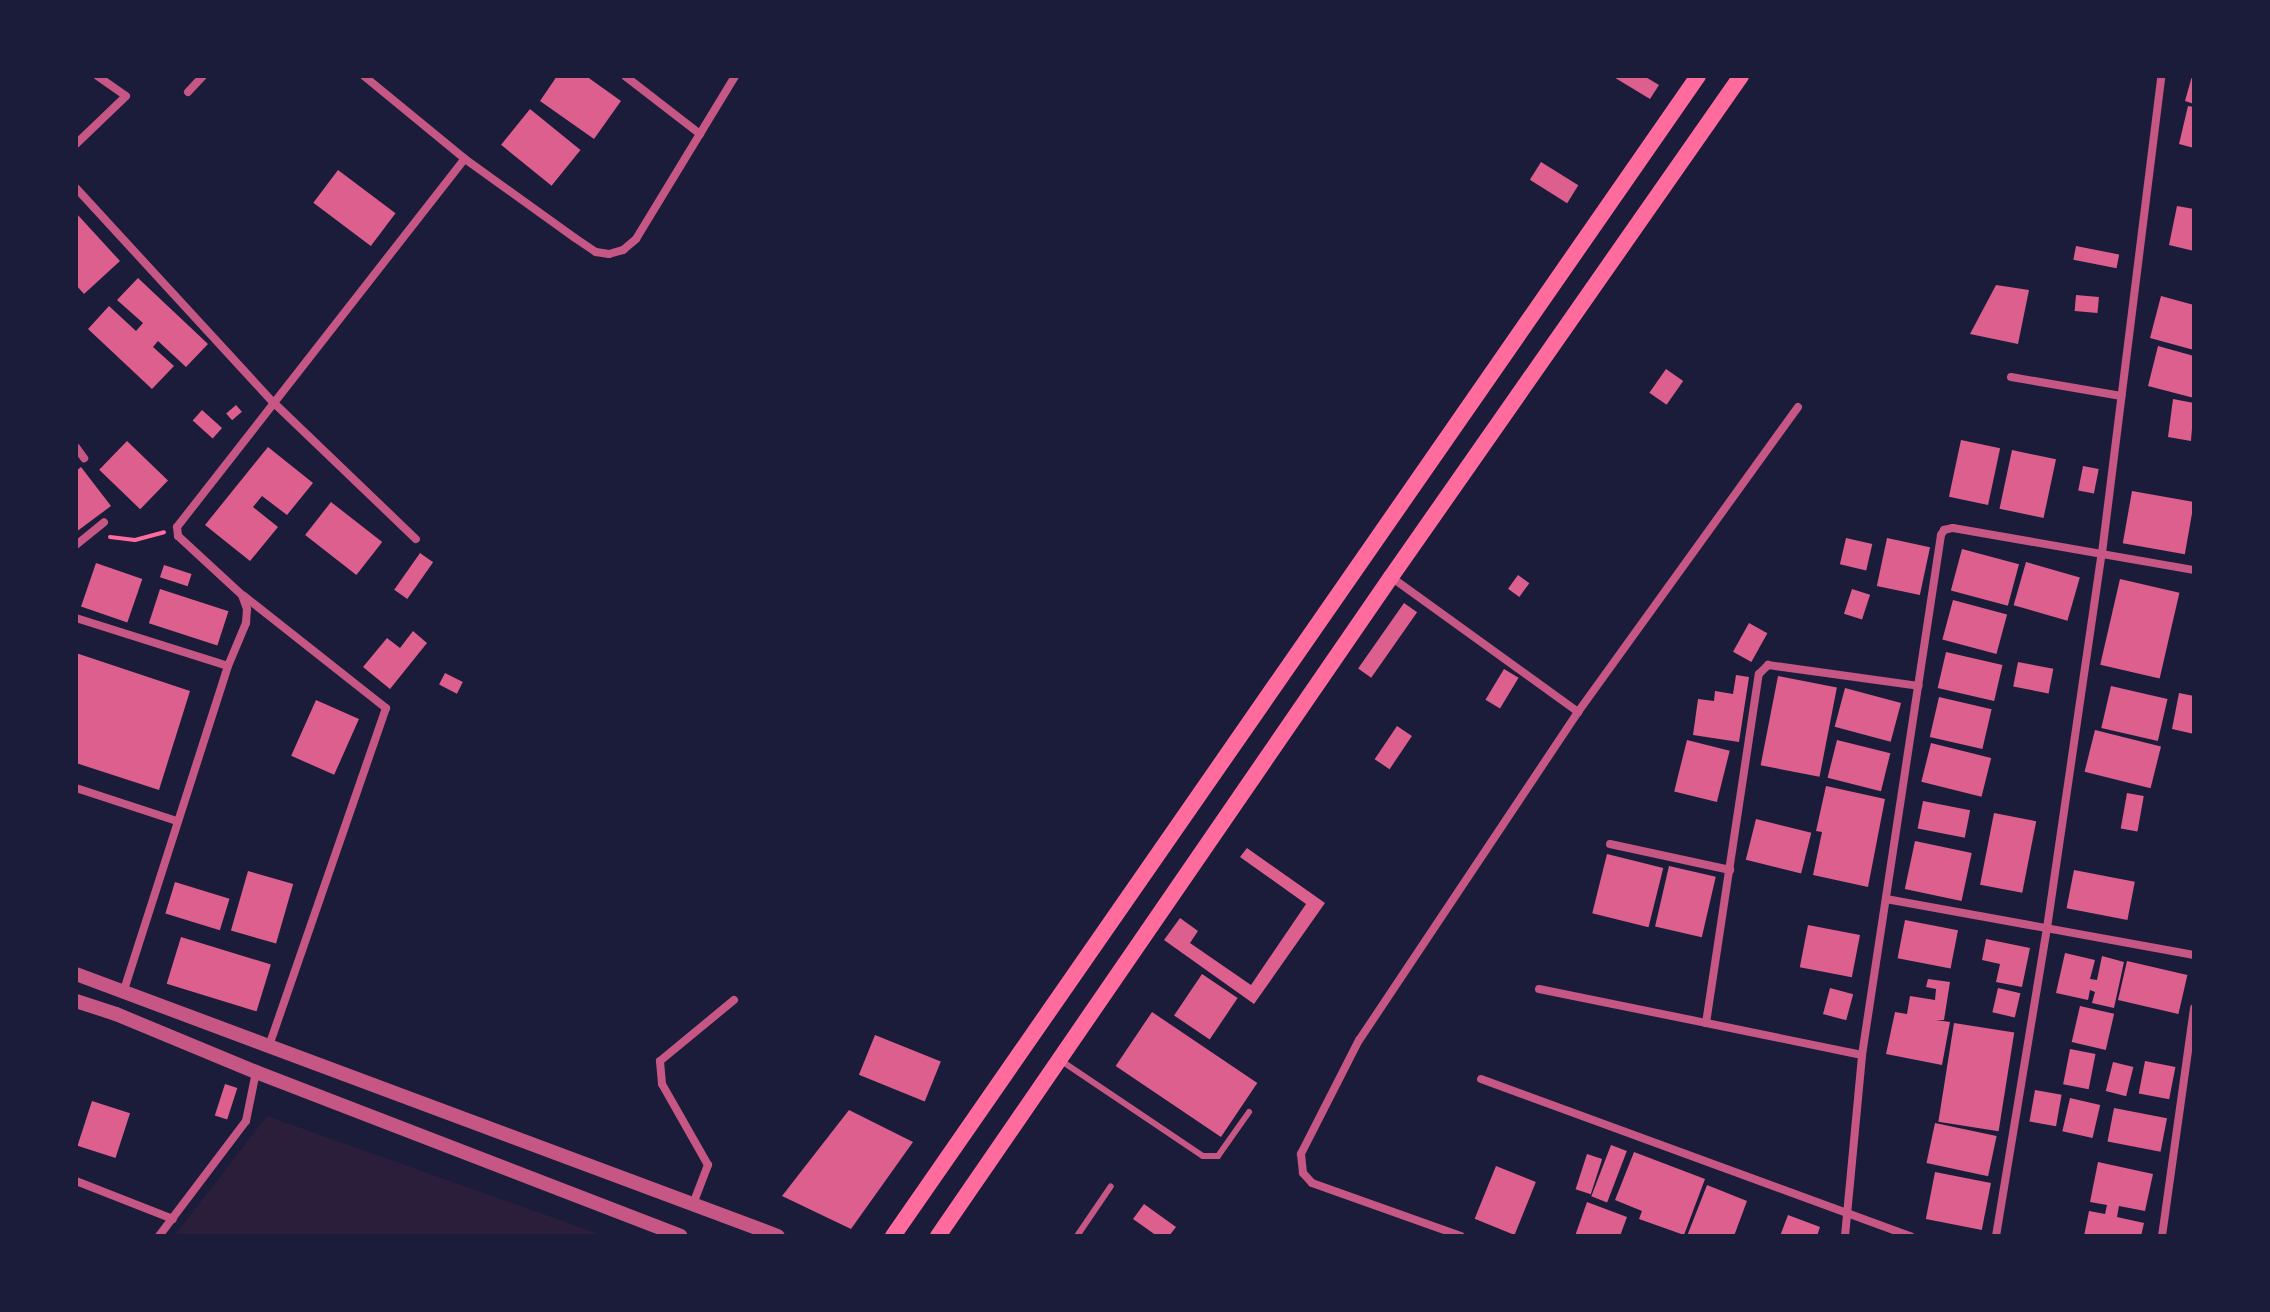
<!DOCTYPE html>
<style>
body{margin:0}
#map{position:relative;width:2270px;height:1312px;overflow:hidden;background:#1b1b3a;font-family:"Alegreya Sans",sans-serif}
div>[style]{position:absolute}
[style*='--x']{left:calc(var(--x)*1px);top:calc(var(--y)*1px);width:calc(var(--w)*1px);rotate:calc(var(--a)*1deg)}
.green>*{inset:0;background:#2a1e3b}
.building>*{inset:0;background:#dd5f8e;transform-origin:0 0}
.path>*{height:4px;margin:-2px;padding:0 2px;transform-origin:2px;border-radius:2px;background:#ff6b9d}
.service>*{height:6px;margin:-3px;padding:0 3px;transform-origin:3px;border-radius:3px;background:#c65784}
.minor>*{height:8px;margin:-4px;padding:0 4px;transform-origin:4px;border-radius:4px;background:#c65784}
.tertiary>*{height:14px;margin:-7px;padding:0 7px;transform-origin:7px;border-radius:7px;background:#c65784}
.secondary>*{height:16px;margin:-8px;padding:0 8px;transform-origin:8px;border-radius:8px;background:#ff6b9d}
span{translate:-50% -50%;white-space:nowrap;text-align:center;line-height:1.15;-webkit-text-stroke:6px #1b1b3a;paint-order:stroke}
.frame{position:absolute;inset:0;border:78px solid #1b1b3a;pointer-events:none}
</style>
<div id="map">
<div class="green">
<i style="clip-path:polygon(267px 1116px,605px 1236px,174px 1236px)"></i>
</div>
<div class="building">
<i style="clip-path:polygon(557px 76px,586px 76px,621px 101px,594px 139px,540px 101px)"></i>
<i style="clip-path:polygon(1612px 76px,1644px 76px,1659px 85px,1650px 99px)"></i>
<i style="clip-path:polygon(2192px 76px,2194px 76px,2194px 104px,2185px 101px)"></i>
<i style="clip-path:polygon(2188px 106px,2194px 107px,2194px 148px,2179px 144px)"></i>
<i style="left:530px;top:109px;width:65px;height:46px;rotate:39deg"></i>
<i style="left:1541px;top:162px;width:44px;height:21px;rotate:32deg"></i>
<i style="left:338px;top:170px;width:72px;height:41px;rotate:37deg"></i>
<i style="clip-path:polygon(2177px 206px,2194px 209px,2194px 251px,2169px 245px)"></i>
<i style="clip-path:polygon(76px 213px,120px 261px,84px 294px,76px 285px)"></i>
<i style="left:2076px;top:246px;width:44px;height:14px;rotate:11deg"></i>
<i style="clip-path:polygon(138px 278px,208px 344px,186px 367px,158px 341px,153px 347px,174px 366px,152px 389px,88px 329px,109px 306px,136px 331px,143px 323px,117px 300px)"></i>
<i style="clip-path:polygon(1996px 285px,2029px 290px,2018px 344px,1970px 334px)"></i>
<i style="left:2076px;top:295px;width:23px;height:16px;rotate:5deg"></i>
<i style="clip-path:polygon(2161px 296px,2194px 305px,2194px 350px,2150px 338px)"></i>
<i style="clip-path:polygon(2158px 346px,2194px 356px,2194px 398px,2148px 386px)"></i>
<i style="left:1666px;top:369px;width:21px;height:29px;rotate:35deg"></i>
<i style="clip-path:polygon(2173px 399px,2194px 403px,2191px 441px,2168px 437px)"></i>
<i style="left:236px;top:405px;width:9px;height:13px;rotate:49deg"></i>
<i style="left:202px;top:410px;width:27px;height:14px;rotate:42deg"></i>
<i style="left:1961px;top:440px;width:40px;height:58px;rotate:12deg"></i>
<i style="left:127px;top:441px;width:57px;height:40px;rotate:44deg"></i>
<i style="clip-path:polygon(268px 447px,313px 483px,287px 515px,262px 496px,253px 507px,278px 527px,250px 561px,205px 525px)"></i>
<i style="left:2012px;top:450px;width:45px;height:60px;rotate:12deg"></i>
<i style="left:2083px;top:466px;width:16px;height:25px;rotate:11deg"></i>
<i style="clip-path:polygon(81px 467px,111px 506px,76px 532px,76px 471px)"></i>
<i style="left:2132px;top:491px;width:63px;height:53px;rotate:10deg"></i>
<i style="left:331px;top:502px;width:65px;height:42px;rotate:38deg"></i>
<i style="left:1846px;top:538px;width:27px;height:27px;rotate:13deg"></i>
<i style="left:1887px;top:538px;width:44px;height:49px;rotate:12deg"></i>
<i style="left:1962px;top:549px;width:59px;height:43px;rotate:15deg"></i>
<i style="left:420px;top:553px;width:16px;height:45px;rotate:35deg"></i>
<i style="left:2026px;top:562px;width:56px;height:45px;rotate:16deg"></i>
<i style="left:96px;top:563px;width:49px;height:46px;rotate:19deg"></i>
<i style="left:164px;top:565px;width:29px;height:13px;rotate:18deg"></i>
<i style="left:1518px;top:575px;width:14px;height:17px;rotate:36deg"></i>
<i style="left:2120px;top:579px;width:61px;height:88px;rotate:13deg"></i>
<i style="left:160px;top:589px;width:72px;height:36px;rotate:18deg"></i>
<i style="left:1852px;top:589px;width:19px;height:26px;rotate:18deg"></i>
<i style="left:1953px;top:600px;width:56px;height:41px;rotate:15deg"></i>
<i style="left:1404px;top:603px;width:16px;height:80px;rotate:35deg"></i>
<i style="left:1749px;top:623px;width:21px;height:33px;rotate:29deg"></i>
<i style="clip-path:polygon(413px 631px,427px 643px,390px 689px,363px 667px,387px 638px,400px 648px)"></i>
<i style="left:1946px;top:652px;width:58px;height:37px;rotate:13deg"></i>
<i style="clip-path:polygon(76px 653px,190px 691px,159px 790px,76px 763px)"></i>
<i style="left:2018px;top:662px;width:36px;height:25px;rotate:11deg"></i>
<i style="left:1504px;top:669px;width:17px;height:36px;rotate:31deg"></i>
<i style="left:445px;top:673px;width:20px;height:13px;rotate:27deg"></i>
<i style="clip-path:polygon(1736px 675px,1749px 677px,1739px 742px,1693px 735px,1698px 699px,1714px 701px,1715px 691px,1733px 694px)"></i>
<i style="left:1778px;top:676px;width:60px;height:91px;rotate:11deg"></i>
<i style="left:2111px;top:686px;width:58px;height:43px;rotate:13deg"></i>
<i style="left:1845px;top:688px;width:58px;height:40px;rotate:15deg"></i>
<i style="clip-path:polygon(2179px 693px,2194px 696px,2194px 734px,2172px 729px)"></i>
<i style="left:1939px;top:697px;width:54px;height:41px;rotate:13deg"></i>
<i style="left:316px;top:700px;width:47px;height:61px;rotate:24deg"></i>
<i style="left:1397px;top:726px;width:18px;height:40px;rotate:34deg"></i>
<i style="left:2095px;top:730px;width:68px;height:43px;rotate:14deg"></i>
<i style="left:1687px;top:740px;width:44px;height:53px;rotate:14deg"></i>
<i style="left:1837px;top:740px;width:55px;height:39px;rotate:14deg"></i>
<i style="left:1931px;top:743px;width:62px;height:40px;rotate:14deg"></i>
<i style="clip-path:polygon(1826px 786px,1885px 799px,1868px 887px,1813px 875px,1822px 832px,1816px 831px)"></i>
<i style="left:2127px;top:793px;width:17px;height:36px;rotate:10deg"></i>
<i style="left:1923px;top:801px;width:48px;height:28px;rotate:11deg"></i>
<i style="left:1994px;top:813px;width:43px;height:73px;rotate:11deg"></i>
<i style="left:1756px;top:819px;width:57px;height:42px;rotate:14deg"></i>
<i style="left:1915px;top:841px;width:58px;height:49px;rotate:12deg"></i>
<i style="clip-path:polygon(1247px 848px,1325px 903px,1254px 1004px,1164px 940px,1180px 918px,1198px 931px,1190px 943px,1251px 985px,1306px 904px,1240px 857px)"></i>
<i style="left:1607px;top:854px;width:58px;height:61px;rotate:14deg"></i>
<i style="left:1669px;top:866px;width:48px;height:62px;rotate:13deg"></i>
<i style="left:2074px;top:870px;width:62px;height:39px;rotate:11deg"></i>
<i style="left:248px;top:871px;width:47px;height:62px;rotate:16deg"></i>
<i style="left:175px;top:882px;width:57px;height:33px;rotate:17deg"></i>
<i style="left:1905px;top:920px;width:54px;height:39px;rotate:11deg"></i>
<i style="left:1808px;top:925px;width:53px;height:43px;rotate:11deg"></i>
<i style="left:181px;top:937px;width:94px;height:49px;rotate:17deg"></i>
<i style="clip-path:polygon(1986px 939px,2030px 948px,2022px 987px,1996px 982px,2000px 964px,1982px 960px)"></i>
<i style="clip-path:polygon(2065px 953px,2095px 960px,2090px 979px,2097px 980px,2102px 956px,2124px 962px,2114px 1008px,2092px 1003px,2095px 992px,2090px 990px,2088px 1000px,2056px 993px)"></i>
<i style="left:2127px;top:961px;width:62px;height:40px;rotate:13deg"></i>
<i style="left:1202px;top:974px;width:43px;height:50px;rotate:34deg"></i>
<i style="clip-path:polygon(1928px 979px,1950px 982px,1944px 1020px,1936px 1020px,1950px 1022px,1942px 1065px,1886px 1054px,1895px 1012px,1907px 1014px,1910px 996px,1935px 1000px,1936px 989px,1926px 987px)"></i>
<i style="left:1830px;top:988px;width:24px;height:27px;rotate:15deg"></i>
<i style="left:1998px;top:988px;width:23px;height:25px;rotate:13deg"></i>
<i style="left:2080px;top:1006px;width:35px;height:37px;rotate:13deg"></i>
<i style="left:1152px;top:1012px;width:127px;height:65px;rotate:34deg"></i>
<i style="left:1954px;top:1023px;width:61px;height:100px;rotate:9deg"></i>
<i style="left:875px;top:1035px;width:71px;height:43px;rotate:22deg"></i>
<i style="left:2070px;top:1049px;width:26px;height:36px;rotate:11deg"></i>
<i style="left:2145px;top:1061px;width:31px;height:33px;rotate:11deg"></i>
<i style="left:2113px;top:1062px;width:21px;height:30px;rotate:14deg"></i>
<i style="left:225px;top:1084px;width:13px;height:33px;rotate:18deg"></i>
<i style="left:2035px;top:1090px;width:27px;height:32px;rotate:10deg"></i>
<i style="left:2070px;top:1098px;width:31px;height:34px;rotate:13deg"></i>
<i style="left:92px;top:1101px;width:40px;height:47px;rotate:18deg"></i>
<i style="left:2114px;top:1108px;width:54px;height:34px;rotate:11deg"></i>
<i style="clip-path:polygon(849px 1110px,913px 1142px,851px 1229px,782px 1196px)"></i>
<i style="left:1935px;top:1123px;width:63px;height:41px;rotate:12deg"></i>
<i style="left:1611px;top:1145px;width:17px;height:55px;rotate:21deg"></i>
<i style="clip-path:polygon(1634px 1152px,1705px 1179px,1684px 1235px,1639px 1219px,1642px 1211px,1615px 1200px)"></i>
<i style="left:1587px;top:1154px;width:16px;height:37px;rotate:18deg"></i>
<i style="clip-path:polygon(2098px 1162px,2153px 1174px,2145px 1211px,2119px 1206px,2117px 1217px,2144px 1223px,2141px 1236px,2084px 1236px,2089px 1211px,2105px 1214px,2107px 1205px,2090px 1202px)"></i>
<i style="left:1496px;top:1166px;width:43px;height:57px;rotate:22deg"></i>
<i style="left:1935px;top:1172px;width:57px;height:48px;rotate:11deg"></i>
<i style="clip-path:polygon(1707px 1185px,1747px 1201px,1734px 1236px,1687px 1236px)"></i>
<i style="clip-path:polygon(1587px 1202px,1627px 1217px,1620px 1236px,1575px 1236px)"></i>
<i style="clip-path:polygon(1144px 1204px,1176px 1227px,1169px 1236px,1157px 1236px,1133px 1219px)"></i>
<i style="clip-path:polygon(1788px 1215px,1820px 1227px,1817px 1236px,1780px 1236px)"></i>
</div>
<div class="path">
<i style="--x:110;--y:537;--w:25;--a:7"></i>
<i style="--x:135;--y:540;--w:30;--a:-15"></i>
</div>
<div class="service">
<i style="--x:1060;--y:1060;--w:172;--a:33.9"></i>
<i style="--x:1203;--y:1156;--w:15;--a:0"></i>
<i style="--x:1218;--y:1156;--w:54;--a:-54.8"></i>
<i style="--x:1077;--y:1236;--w:60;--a:-55.8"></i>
</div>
<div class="minor">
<i style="--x:364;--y:76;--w:131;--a:39.4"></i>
<i style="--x:465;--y:159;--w:135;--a:35.7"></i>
<i style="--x:575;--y:238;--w:25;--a:34"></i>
<i style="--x:596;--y:252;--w:13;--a:9"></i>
<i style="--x:609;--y:254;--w:15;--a:-16"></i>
<i style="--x:623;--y:250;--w:17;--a:-40"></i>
<i style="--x:636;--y:239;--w:191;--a:-58.7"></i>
<i style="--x:625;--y:76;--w:95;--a:37.7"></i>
<i style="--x:188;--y:92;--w:22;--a:-47"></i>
<i style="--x:76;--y:144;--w:69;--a:-43.8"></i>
<i style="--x:126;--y:96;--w:35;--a:-145"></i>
<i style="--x:76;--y:188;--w:291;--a:47.4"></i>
<i style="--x:273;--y:402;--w:198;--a:43.8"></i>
<i style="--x:2011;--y:377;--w:112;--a:9.8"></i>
<i style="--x:76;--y:447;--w:14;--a:54"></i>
<i style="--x:76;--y:545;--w:36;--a:-39"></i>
<i style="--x:1391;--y:577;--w:231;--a:35.8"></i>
<i style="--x:1578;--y:712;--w:394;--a:123.7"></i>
<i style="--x:1359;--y:1040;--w:128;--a:117"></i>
<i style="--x:1301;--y:1154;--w:19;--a:84"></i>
<i style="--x:1303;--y:1173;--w:13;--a:48"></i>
<i style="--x:1312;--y:1183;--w:158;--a:19.6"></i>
<i style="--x:244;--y:596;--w:181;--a:38.3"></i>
<i style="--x:386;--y:708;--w:358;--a:109.1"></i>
<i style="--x:76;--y:618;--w:159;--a:17.5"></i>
<i style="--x:1578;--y:712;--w:376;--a:-54.2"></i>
<i style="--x:76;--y:788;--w:106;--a:18.1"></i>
<i style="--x:1610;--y:844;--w:123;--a:12.2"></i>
<i style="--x:1886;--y:899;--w:313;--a:10.3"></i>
<i style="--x:1539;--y:989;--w:170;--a:11.5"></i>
<i style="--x:123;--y:993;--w:343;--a:-72.2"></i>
<i style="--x:228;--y:666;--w:47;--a:-67.3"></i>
<i style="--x:246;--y:623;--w:14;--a:-86"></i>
<i style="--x:247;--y:609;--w:15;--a:-110"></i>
<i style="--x:242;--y:595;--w:87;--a:-137.3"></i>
<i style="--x:178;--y:536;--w:9;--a:-96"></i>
<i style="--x:177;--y:527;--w:467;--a:-52"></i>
<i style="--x:1862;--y:1055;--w:159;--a:-168.4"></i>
<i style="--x:1706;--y:1023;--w:353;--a:-81.4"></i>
<i style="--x:1759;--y:674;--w:13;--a:-45"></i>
<i style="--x:1768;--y:665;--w:152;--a:7.9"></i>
<i style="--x:1481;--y:1079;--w:458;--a:20.1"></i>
<i style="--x:76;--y:1181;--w:104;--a:21.4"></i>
<i style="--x:693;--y:1204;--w:42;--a:-69"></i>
<i style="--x:708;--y:1165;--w:93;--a:-119.6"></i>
<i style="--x:662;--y:1084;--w:23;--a:-95"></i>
<i style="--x:660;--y:1061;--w:96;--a:-39.5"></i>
<i style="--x:159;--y:1236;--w:144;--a:-52.9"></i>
<i style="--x:246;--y:1121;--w:50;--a:-78.5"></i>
<i style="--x:1845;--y:1236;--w:182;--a:-84.6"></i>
<i style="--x:1862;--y:1055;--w:526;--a:-81.36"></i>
<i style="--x:1941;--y:535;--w:6;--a:-59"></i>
<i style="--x:1944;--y:530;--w:9;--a:-13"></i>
<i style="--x:1953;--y:528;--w:245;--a:9.9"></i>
<i style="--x:1996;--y:1236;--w:312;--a:-80.6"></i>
<i style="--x:2047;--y:928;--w:379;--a:-81.7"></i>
<i style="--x:2102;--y:553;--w:481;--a:-82.9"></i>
<i style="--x:2162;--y:1236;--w:230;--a:-82"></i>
</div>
<div class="tertiary">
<i style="--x:76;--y:974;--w:749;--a:20.47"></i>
<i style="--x:76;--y:1001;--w:42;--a:18"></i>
<i style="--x:116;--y:1014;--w:152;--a:22.5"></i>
<i style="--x:256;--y:1072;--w:455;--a:21.1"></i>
</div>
<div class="secondary">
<i style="--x:893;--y:1236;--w:1412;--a:-55.24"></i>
<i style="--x:938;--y:1236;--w:800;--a:-55.5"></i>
<i style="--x:1391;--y:577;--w:611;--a:-55.06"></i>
</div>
<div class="frame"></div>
</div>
